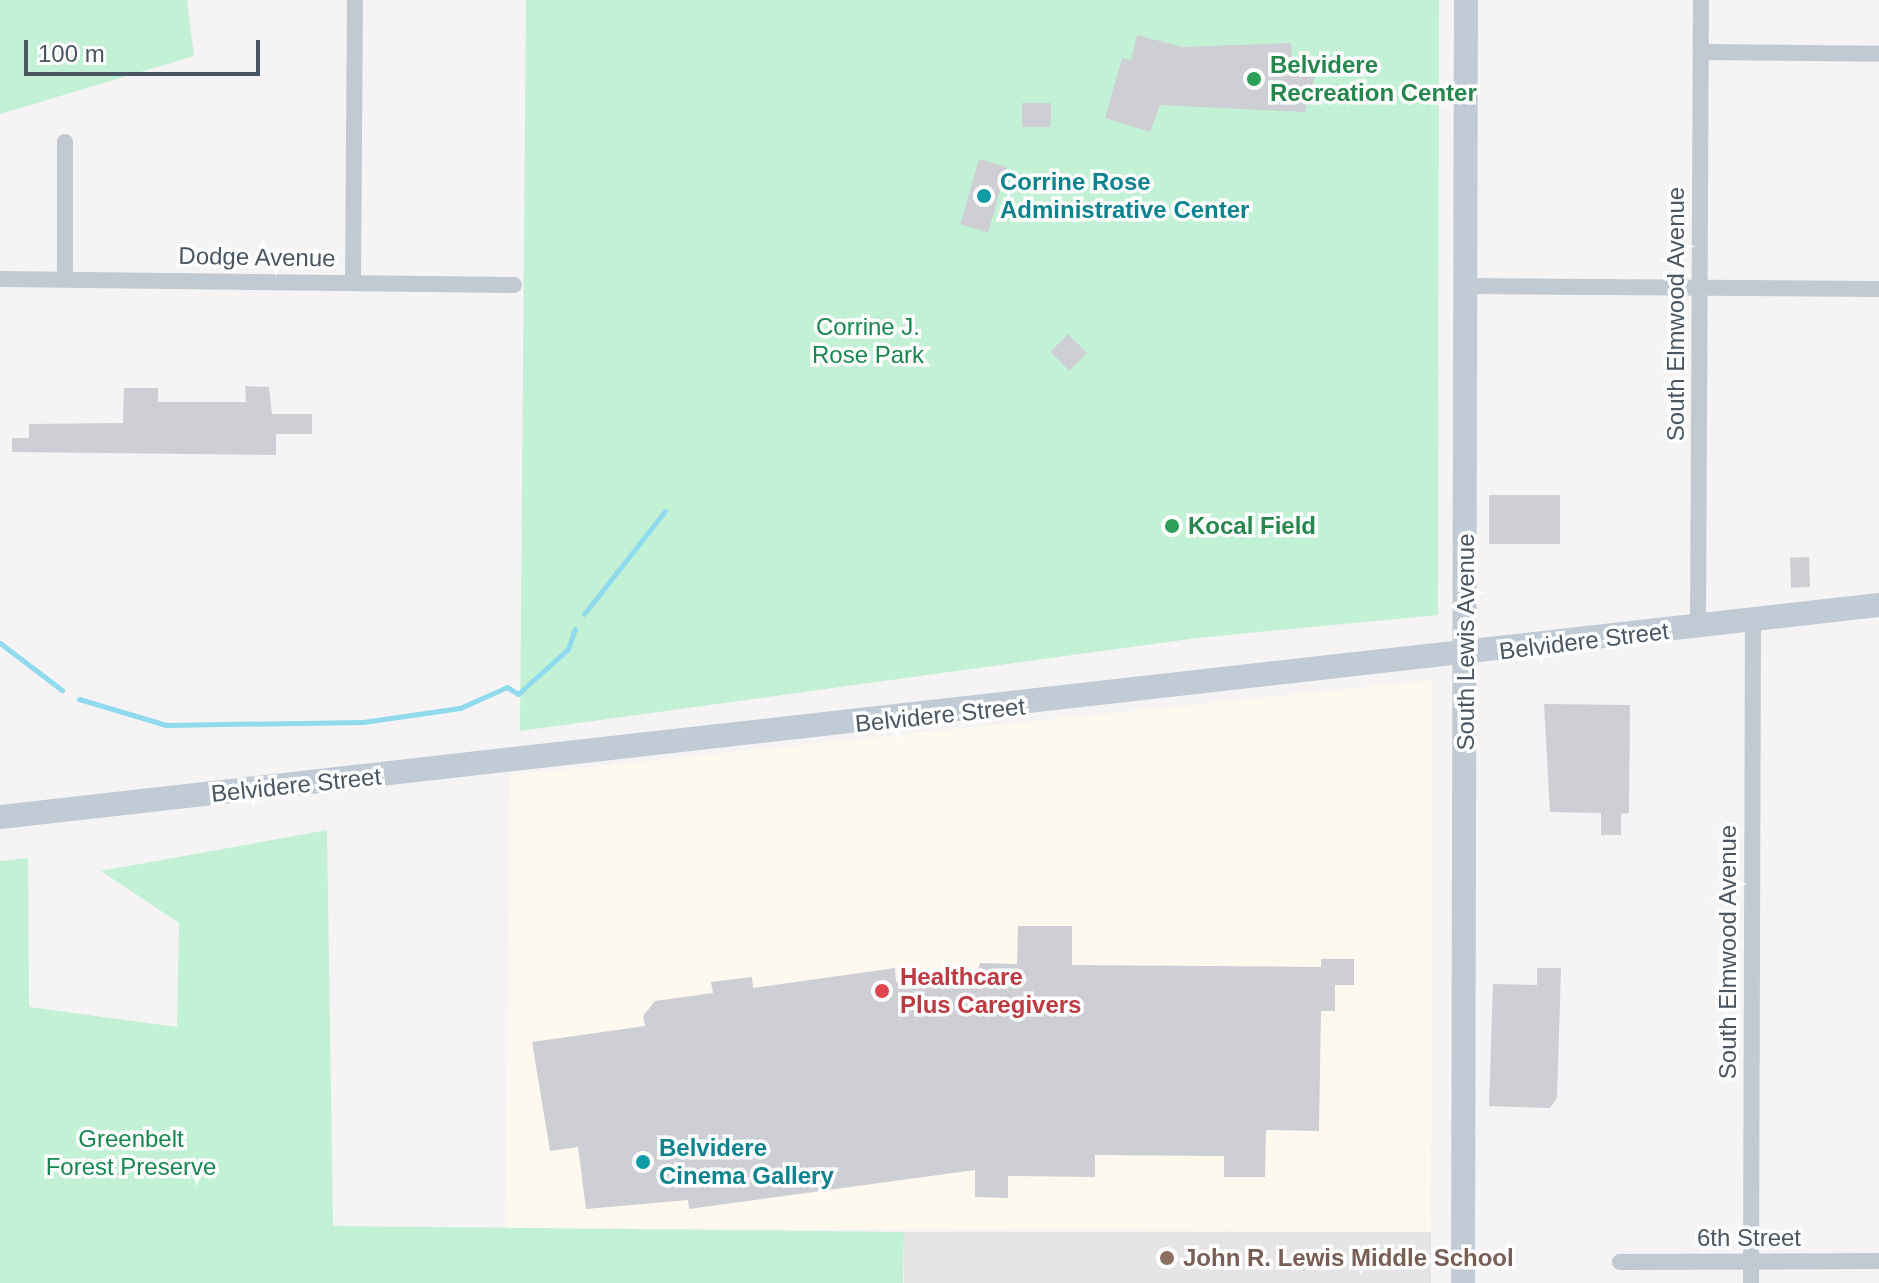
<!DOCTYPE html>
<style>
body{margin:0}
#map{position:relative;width:1879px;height:1283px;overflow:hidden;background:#f5f3f3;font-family:Arial,sans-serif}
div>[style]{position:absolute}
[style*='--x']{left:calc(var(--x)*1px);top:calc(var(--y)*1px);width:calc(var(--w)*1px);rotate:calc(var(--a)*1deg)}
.commercial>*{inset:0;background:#fdf9ef}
.education>*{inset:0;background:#e6e4e5;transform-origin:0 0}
.green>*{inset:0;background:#c3f1d5}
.stream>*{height:5px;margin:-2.5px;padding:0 2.5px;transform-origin:2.5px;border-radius:2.5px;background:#90daee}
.building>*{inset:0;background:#cdcfd5;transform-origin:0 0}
.street>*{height:16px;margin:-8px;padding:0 8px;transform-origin:8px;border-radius:8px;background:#c1cad2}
.secondary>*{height:24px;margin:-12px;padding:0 12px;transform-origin:12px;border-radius:12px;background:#c1cbd6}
.dots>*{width:22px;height:22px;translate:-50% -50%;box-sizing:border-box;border:4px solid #fff;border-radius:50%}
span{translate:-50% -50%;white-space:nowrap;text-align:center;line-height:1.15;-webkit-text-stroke:7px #fff;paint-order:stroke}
.leisure-label{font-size:24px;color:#27864d;font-weight:700}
.left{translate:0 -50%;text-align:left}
.culture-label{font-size:24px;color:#0d838f;font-weight:700}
.street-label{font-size:24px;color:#4a5661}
.park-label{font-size:24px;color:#17864f}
.health-label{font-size:24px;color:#be3a42;font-weight:700}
.education-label{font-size:24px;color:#785e54;font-weight:700}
.scale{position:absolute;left:24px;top:40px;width:236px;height:36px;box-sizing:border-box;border:4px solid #4a5661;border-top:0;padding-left:10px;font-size:24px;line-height:28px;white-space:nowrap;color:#4a5661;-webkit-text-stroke:6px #fff;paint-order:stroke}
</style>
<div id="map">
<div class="commercial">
<i style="clip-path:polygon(1432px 680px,1431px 1232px,506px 1228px,509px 775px)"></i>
</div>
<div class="education">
<i style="left:904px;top:1232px;width:527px;height:51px"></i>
</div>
<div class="green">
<i style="clip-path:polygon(0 0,187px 0,194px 56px,0 114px)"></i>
<i style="clip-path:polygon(526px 0,1439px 0,1438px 615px,1197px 638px,520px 731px)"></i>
<i style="clip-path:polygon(327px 830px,333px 1226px,904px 1232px,903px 1283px,0 1283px,0 861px,28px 858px,29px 1007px,177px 1027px,179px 923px,101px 871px)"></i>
</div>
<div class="stream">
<i style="--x:584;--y:614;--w:131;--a:-51.8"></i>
<i style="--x:0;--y:643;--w:78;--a:37.2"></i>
<i style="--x:79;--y:699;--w:91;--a:16.6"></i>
<i style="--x:166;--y:725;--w:197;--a:-0.9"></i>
<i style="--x:363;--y:722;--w:98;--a:-8.2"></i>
<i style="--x:460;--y:708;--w:51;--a:-24.1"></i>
<i style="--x:507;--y:687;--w:13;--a:32"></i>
<i style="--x:518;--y:694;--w:67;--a:-42"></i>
<i style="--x:568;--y:649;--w:21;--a:-71"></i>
</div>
<div class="building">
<i style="clip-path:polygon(1137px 35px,1182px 47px,1291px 43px,1292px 67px,1316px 73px,1305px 112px,1160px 105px,1150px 132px,1105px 118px,1122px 58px,1131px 60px)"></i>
<i style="left:1022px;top:103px;width:29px;height:24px"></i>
<i style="left:979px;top:159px;width:29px;height:68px;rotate:16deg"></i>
<i style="left:1068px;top:334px;width:27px;height:25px;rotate:45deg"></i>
<i style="clip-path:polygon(245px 386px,269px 387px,272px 414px,312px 414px,312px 434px,276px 434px,276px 455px,12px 452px,12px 438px,29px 438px,29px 424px,123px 423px,124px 388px,158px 388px,158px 402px,246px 402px)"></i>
<i style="left:1489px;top:495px;width:71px;height:49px"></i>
<i style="left:1809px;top:557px;width:30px;height:19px;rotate:88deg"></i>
<i style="clip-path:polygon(1544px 704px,1630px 705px,1629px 813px,1621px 814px,1621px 835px,1601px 835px,1601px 813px,1550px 812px)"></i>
<i style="clip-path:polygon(1018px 926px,1072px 926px,1072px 965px,1321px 967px,1321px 959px,1354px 959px,1354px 985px,1335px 985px,1335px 1011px,1321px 1011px,1319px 1131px,1266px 1130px,1265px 1177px,1224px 1177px,1224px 1156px,1095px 1155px,1095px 1177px,1008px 1176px,1008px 1198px,975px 1197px,975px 1170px,689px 1209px,688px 1200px,586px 1209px,578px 1147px,550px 1151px,532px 1042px,645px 1026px,643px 1016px,655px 1001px,713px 993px,711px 982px,752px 977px,753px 988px,895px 968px,896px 982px,977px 972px,980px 963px,1017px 964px)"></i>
<i style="clip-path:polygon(1537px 968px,1561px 968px,1557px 1098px,1550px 1108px,1489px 1106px,1493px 984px,1537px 985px)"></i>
</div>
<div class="street">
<i style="--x:1701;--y:52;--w:178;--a:0.6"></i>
<i style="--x:65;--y:142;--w:137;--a:90"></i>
<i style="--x:0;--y:279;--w:514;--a:0.67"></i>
<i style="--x:353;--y:283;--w:283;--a:-89.6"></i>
<i style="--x:1466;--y:286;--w:413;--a:0.4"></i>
<i style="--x:1698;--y:627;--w:627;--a:-89.73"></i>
<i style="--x:1620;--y:1262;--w:259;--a:-0.2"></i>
<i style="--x:1751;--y:1283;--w:662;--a:-89.83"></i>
</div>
<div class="secondary">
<i style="--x:0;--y:817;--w:1891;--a:-6.44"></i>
<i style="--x:1463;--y:1283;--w:1283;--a:-89.87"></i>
</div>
<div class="dots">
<i style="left:1254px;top:79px;background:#2e9e5b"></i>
<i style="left:984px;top:196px;background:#0f9aa8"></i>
<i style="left:1172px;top:526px;background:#2e9e5b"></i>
<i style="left:882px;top:991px;background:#e0444e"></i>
<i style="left:643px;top:1162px;background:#0f9aa8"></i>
<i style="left:1167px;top:1258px;background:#8d6e63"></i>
</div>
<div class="leisure-label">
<span class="left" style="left:1270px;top:79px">Belvidere<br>Recreation Center</span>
<span class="left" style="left:1188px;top:526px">Kocal Field</span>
</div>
<div class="culture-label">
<span class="left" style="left:1000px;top:196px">Corrine Rose<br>Administrative Center</span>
<span class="left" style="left:659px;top:1162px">Belvidere<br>Cinema Gallery</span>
</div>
<div class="street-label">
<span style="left:257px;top:257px;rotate:1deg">Dodge Avenue</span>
<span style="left:1676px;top:314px;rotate:-90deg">South Elmwood Avenue</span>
<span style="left:1584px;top:641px;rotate:-7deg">Belvidere Street</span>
<span style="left:1466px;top:642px;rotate:-90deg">South Lewis Avenue</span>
<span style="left:940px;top:715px;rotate:-6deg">Belvidere Street</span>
<span style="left:296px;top:785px;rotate:-6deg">Belvidere Street</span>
<span style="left:1728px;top:952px;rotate:-90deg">South Elmwood Avenue</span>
<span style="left:1749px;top:1238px">6th Street</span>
</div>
<div class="park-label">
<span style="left:868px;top:341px">Corrine J.<br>Rose Park</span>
<span style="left:131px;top:1153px">Greenbelt<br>Forest Preserve</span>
</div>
<div class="health-label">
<span class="left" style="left:900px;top:991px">Healthcare<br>Plus Caregivers</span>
</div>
<div class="education-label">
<span class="left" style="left:1183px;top:1258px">John R. Lewis Middle School</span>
</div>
<div class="scale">100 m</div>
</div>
